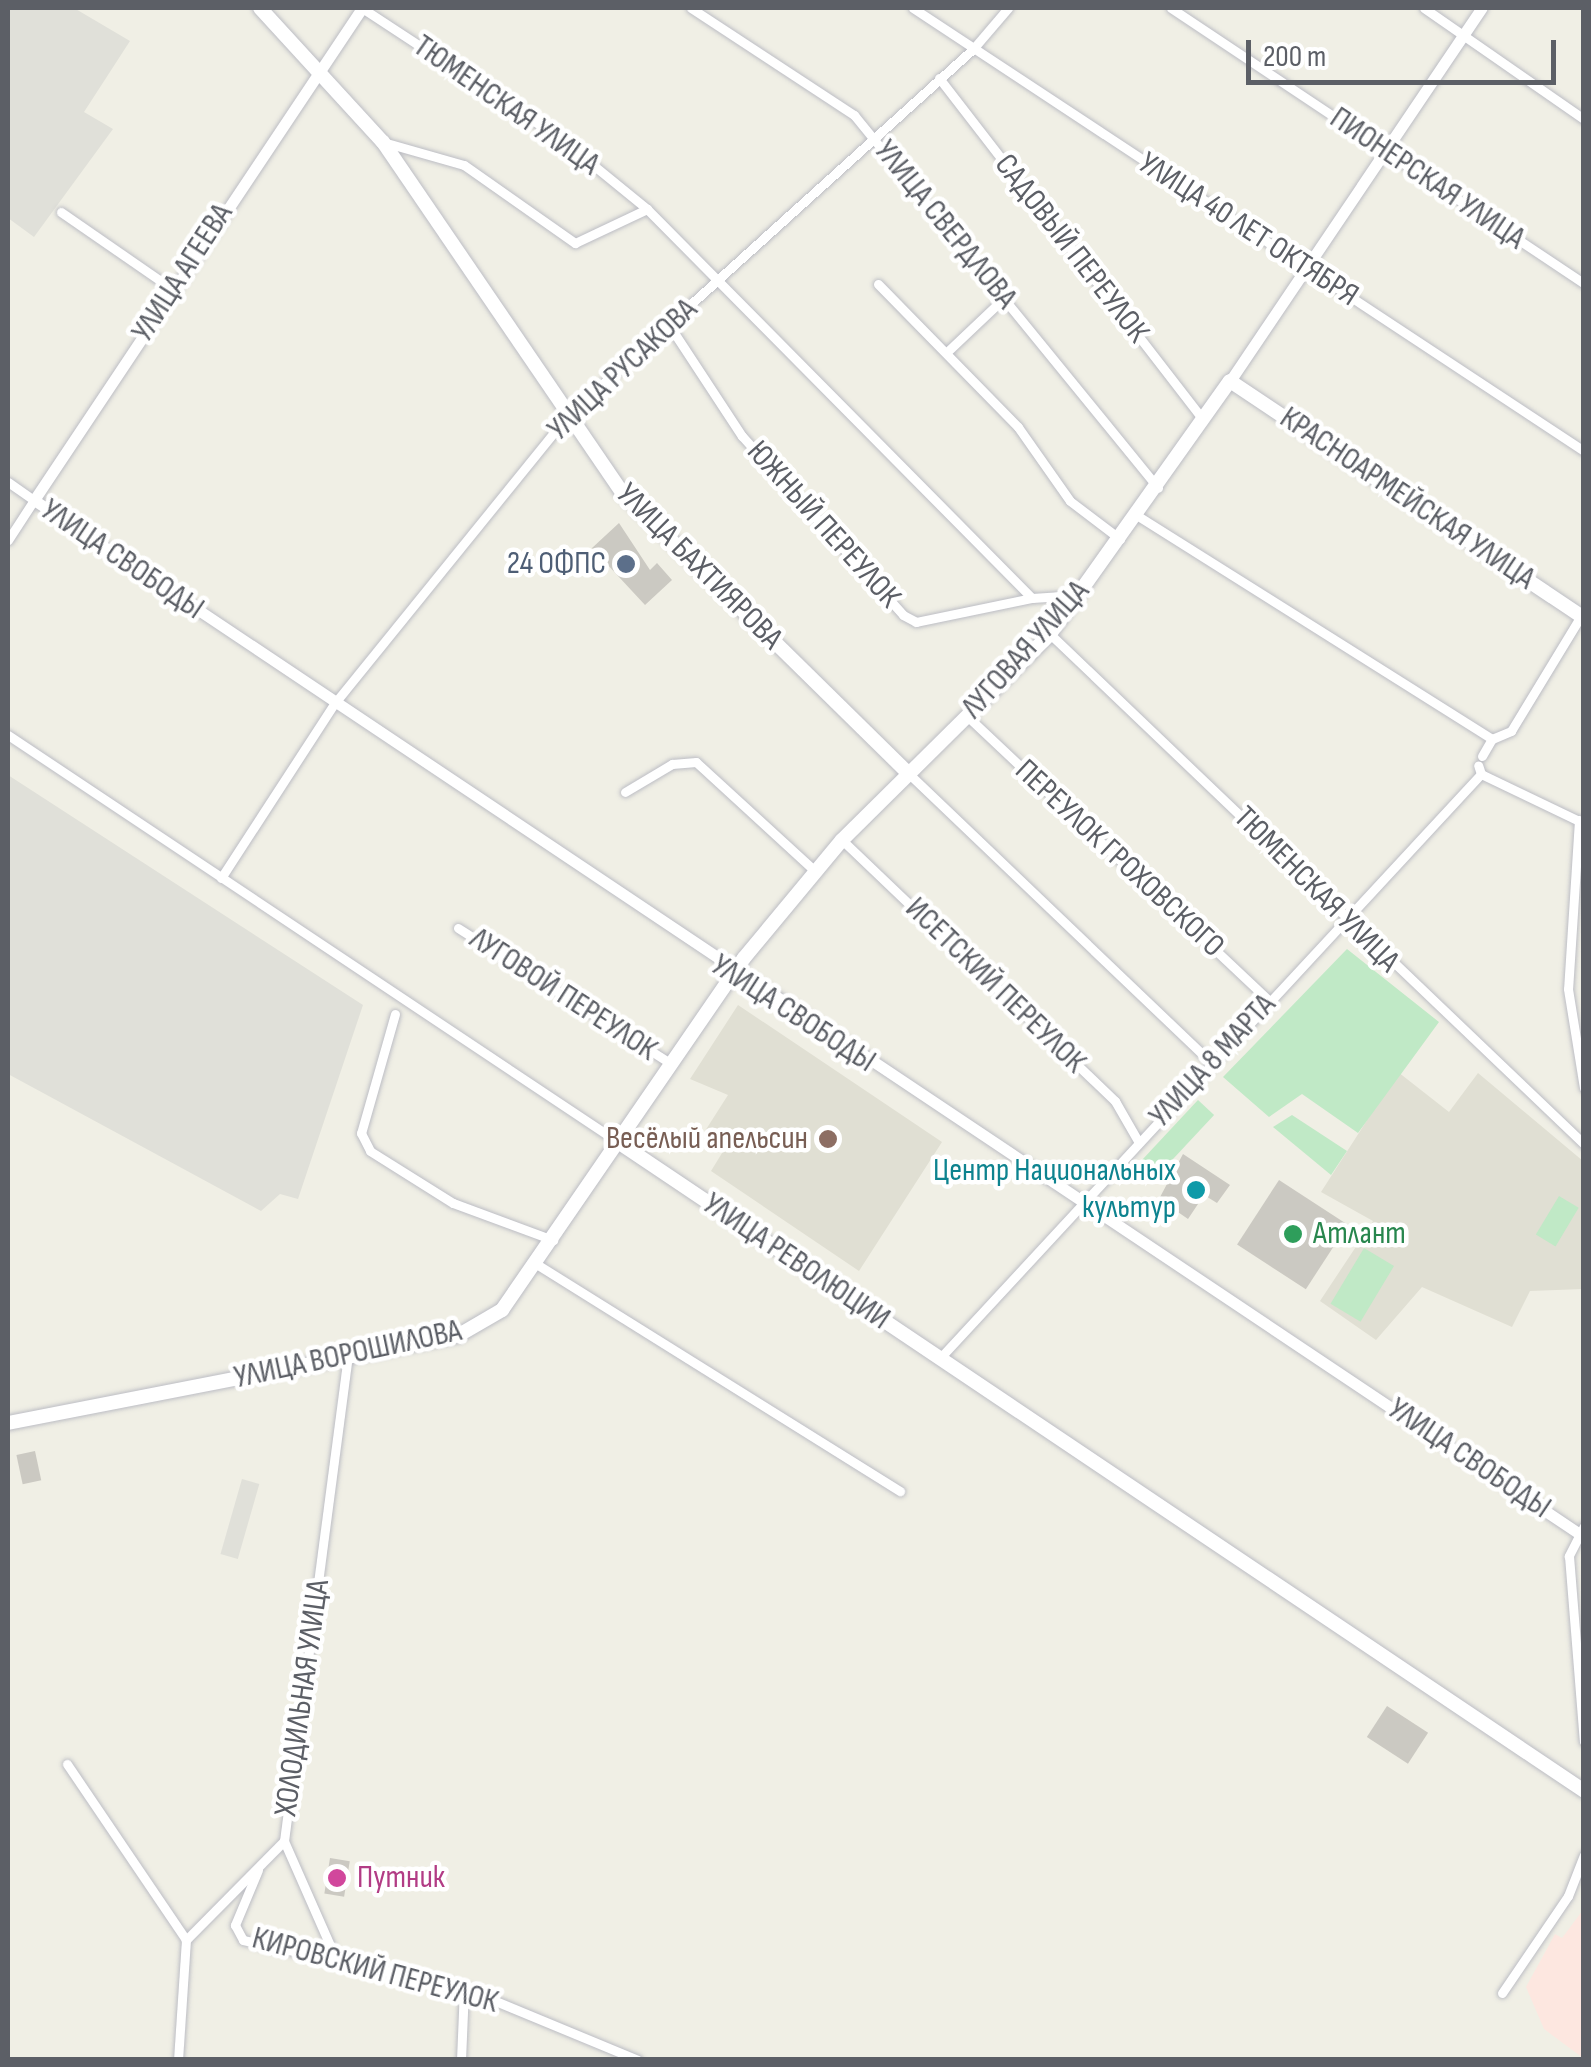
<!DOCTYPE html>
<meta charset="utf-8">
<style>
body{margin:0}
#map{position:relative;width:1591px;height:2067px;overflow:hidden;background:#f0efe5;font-family:"Sofia Sans Condensed",sans-serif}
div>[style]{position:absolute}
[style*='--x']{left:calc(var(--x)*1px);top:calc(var(--y)*1px);width:calc(var(--w)*1px);rotate:calc(var(--a)*1deg)}
.industrial>*{inset:0;background:#e0e0d9;transform-origin:0 0}
.education>*{inset:0;background:#e0dfd3}
.medical>*{inset:0;background:#fde7e0}
.green>*{inset:0;background:#c0e9c6;transform-origin:0 0}
.building>*{inset:0;background:#cbc9c2;transform-origin:0 0}
.roads{filter:drop-shadow(0 0 2px #bcbdc4) drop-shadow(0 0 2px #bcbdc4)}
.minor>*{height:9px;margin:-4.5px;padding:0 4.5px;transform-origin:4.5px;border-radius:4.5px;background:#fff}
.tertiary>*{height:11px;margin:-5.5px;padding:0 5.5px;transform-origin:5.5px;border-radius:5.5px;background:#fff}
.secondary>*{height:14px;margin:-7px;padding:0 7px;transform-origin:7px;border-radius:7px;background:#fff}
.dots>*{width:28px;height:28px;translate:-50% -50%;box-sizing:border-box;border:5px solid #fff;border-radius:50%}
span{translate:-50% -50%;white-space:nowrap;text-align:center;line-height:1.15;-webkit-text-stroke:9px #fff;paint-order:stroke}
.street-label{font-size:32px;color:#5c5f66}
.service-label{font-size:32px;color:#4e5e75}
.right{translate:-100% -50%;text-align:right}
.education-label{font-size:32px;color:#785e54}
.culture-label{font-size:32px;color:#0d838f}
.leisure-label{font-size:32px;color:#27864d}
.left{translate:0 -50%;text-align:left}
.hotel-label{font-size:32px;color:#b23c85}
.frame{position:absolute;inset:0;border:10px solid #5c5f66;pointer-events:none}
.scale{position:absolute;left:1246px;top:40px;width:310px;height:45px;box-sizing:border-box;border:5px solid #5c5f66;border-top:0;padding-left:12px;font-size:30px;line-height:35px;white-space:nowrap;color:#5c5f66;-webkit-text-stroke:8px #fff;paint-order:stroke}
</style>
<div id="map">
<div class="industrial">
<i style="clip-path:polygon(8px 8px,74px 8px,130px 41px,84px 112px,113px 129px,34px 237px,8px 218px)"></i>
<i style="clip-path:polygon(8px 775px,363px 1005px,298px 1199px,280px 1194px,261px 1211px,8px 1074px)"></i>
<i style="left:242px;top:1479px;width:18px;height:78px;rotate:16deg"></i>
</div>
<div class="education">
<i style="clip-path:polygon(738px 1005px,942px 1142px,859px 1271px,711px 1171px,727px 1145px,705px 1131px,728px 1095px,690px 1079px)"></i>
<i style="clip-path:polygon(1398px 1072px,1449px 1112px,1478px 1073px,1583px 1161px,1583px 1289px,1530px 1291px,1512px 1327px,1422px 1287px,1376px 1340px,1320px 1301px,1373px 1221px,1321px 1192px)"></i>
</div>
<div class="medical">
<i style="clip-path:polygon(1583px 1910px,1583px 2058px,1544px 2029px,1526px 1987px,1555px 1934px,1562px 1938px)"></i>
</div>
<div class="green">
<i style="clip-path:polygon(1347px 949px,1439px 1022px,1358px 1133px,1302px 1094px,1269px 1117px,1223px 1077px)"></i>
<i style="left:1198px;top:1100px;width:22px;height:91px;rotate:43deg"></i>
<i style="clip-path:polygon(1292px 1115px,1347px 1151px,1331px 1175px,1273px 1127px)"></i>
<i style="left:1559px;top:1196px;width:23px;height:45px;rotate:31deg"></i>
<i style="left:1364px;top:1248px;width:35px;height:65px;rotate:31deg"></i>
</div>
<div class="building">
<i style="clip-path:polygon(619px 523px,650px 570px,657px 563px,672px 580px,645px 605px,592px 548px)"></i>
<i style="clip-path:polygon(1183px 1154px,1230px 1185px,1217px 1203px,1204px 1195px,1188px 1219px,1159px 1199px)"></i>
<i style="left:1279px;top:1180px;width:82px;height:77px;rotate:33deg"></i>
<i style="left:35px;top:1451px;width:30px;height:19px;rotate:78deg"></i>
<i style="left:1387px;top:1706px;width:49px;height:37px;rotate:33deg"></i>
<i style="left:330px;top:1858px;width:20px;height:36px;rotate:9deg"></i>
</div>
<div class="roads">
<div class="minor">
<i style="--x:362;--y:8;--w:237;--a:33.3"></i>
<i style="--x:560;--y:138;--w:112;--a:39.2"></i>
<i style="--x:691;--y:8;--w:195;--a:33.3"></i>
<i style="--x:854;--y:115;--w:481;--a:50.8"></i>
<i style="--x:913;--y:8;--w:804;--a:33.43"></i>
<i style="--x:1171;--y:8;--w:496;--a:33.7"></i>
<i style="--x:1424;--y:8;--w:195;--a:34.8"></i>
<i style="--x:939;--y:78;--w:431;--a:52.3"></i>
<i style="--x:383;--y:142;--w:84;--a:15.9"></i>
<i style="--x:464;--y:165;--w:136;--a:35.1"></i>
<i style="--x:575;--y:243;--w:80;--a:-25.3"></i>
<i style="--x:647;--y:209;--w:547;--a:45.3"></i>
<i style="--x:1032;--y:598;--w:30;--a:-4"></i>
<i style="--x:1062;--y:596;--w:28;--a:-30"></i>
<i style="--x:61;--y:212;--w:135;--a:34.7"></i>
<i style="--x:878;--y:284;--w:200;--a:45.6"></i>
<i style="--x:1018;--y:427;--w:90;--a:54.9"></i>
<i style="--x:1070;--y:501;--w:63;--a:37.2"></i>
<i style="--x:669;--y:325;--w:133;--a:56.7"></i>
<i style="--x:742;--y:436;--w:241;--a:48"></i>
<i style="--x:903;--y:615;--w:15;--a:28"></i>
<i style="--x:916;--y:622;--w:118;--a:-11.7"></i>
<i style="--x:948;--y:351;--w:77;--a:-43.4"></i>
<i style="--x:8;--y:482;--w:32;--a:35"></i>
<i style="--x:34;--y:500;--w:48;--a:123"></i>
<i style="--x:1138;--y:516;--w:418;--a:32.2"></i>
<i style="--x:1050;--y:634;--w:738;--a:43.68"></i>
<i style="--x:967;--y:716;--w:417;--a:43.3"></i>
<i style="--x:8;--y:735;--w:733;--a:33.71"></i>
<i style="--x:1482;--y:756;--w:20;--a:-60"></i>
<i style="--x:1492;--y:739;--w:21;--a:-23"></i>
<i style="--x:1511;--y:731;--w:137;--a:-58.7"></i>
<i style="--x:907;--y:772;--w:422;--a:43.7"></i>
<i style="--x:1481;--y:774;--w:111;--a:25.6"></i>
<i style="--x:625;--y:792;--w:55;--a:-30.8"></i>
<i style="--x:672;--y:764;--w:24;--a:-5"></i>
<i style="--x:696;--y:762;--w:160;--a:42.5"></i>
<i style="--x:1579;--y:820;--w:169;--a:93.7"></i>
<i style="--x:1568;--y:989;--w:100;--a:80.8"></i>
<i style="--x:842;--y:840;--w:378;--a:43.7"></i>
<i style="--x:1115;--y:1101;--w:46;--a:60.1"></i>
<i style="--x:221;--y:878;--w:207;--a:-57"></i>
<i style="--x:334;--y:704;--w:369;--a:-51"></i>
<i style="--x:566;--y:417;--w:549;--a:-42.12"></i>
<i style="--x:973;--y:49;--w:54;--a:-49.5"></i>
<i style="--x:458;--y:928;--w:249;--a:32.5"></i>
<i style="--x:395;--y:1014;--w:124;--a:105.9"></i>
<i style="--x:361;--y:1133;--w:20;--a:63"></i>
<i style="--x:370;--y:1151;--w:98;--a:32.1"></i>
<i style="--x:453;--y:1203;--w:107;--a:20.3"></i>
<i style="--x:538;--y:1265;--w:427;--a:32"></i>
<i style="--x:940;--y:1358;--w:796;--a:-47.19"></i>
<i style="--x:1481;--y:774;--w:9;--a:-108"></i>
<i style="--x:1584;--y:1526;--w:34;--a:117"></i>
<i style="--x:1569;--y:1556;--w:186;--a:85.4"></i>
<i style="--x:67;--y:1764;--w:212;--a:55.9"></i>
<i style="--x:284;--y:1841;--w:131;--a:66.2"></i>
<i style="--x:258;--y:1870;--w:60;--a:112.7"></i>
<i style="--x:235;--y:1925;--w:17;--a:62"></i>
<i style="--x:243;--y:1940;--w:226;--a:12.3"></i>
<i style="--x:464;--y:1988;--w:188;--a:22.5"></i>
<i style="--x:1502;--y:1993;--w:117;--a:-55.8"></i>
<i style="--x:1568;--y:1896;--w:44;--a:-68.7"></i>
<i style="--x:178;--y:2060;--w:120;--a:-86.2"></i>
<i style="--x:186;--y:1940;--w:139;--a:-45.3"></i>
<i style="--x:284;--y:1841;--w:488;--a:-82.5"></i>
<i style="--x:461;--y:2060;--w:72;--a:-87.6"></i>
</div>
<div class="tertiary">
<i style="--x:362;--y:8;--w:591;--a:123.69"></i>
<i style="--x:34;--y:500;--w:1865;--a:33.78"></i>
<i style="--x:1230;--y:381;--w:450;--a:-56"></i>
</div>
<div class="secondary">
<i style="--x:260;--y:8;--w:182;--a:47.5"></i>
<i style="--x:383;--y:142;--w:424;--a:55.7"></i>
<i style="--x:622;--y:492;--w:400;--a:44.5"></i>
<i style="--x:618;--y:1142;--w:1164;--a:33.89"></i>
<i style="--x:8;--y:1423;--w:460;--a:-11"></i>
<i style="--x:459;--y:1335;--w:50;--a:-30.2"></i>
<i style="--x:502;--y:1310;--w:427;--a:-55.5"></i>
<i style="--x:744;--y:958;--w:153;--a:-50.3"></i>
<i style="--x:842;--y:840;--w:293;--a:-44.7"></i>
<i style="--x:1050;--y:634;--w:310;--a:-54.6"></i>
<i style="--x:1230;--y:381;--w:426;--a:33.8"></i>
</div>
</div>
<div class="dots">
<i style="left:626px;top:564px;background:#5c6f8a"></i>
<i style="left:828px;top:1139px;background:#8d6e63"></i>
<i style="left:1196px;top:1190px;background:#0f9aa8"></i>
<i style="left:1293px;top:1234px;background:#2e9e5b"></i>
<i style="left:337px;top:1878px;background:#d1479c"></i>
</div>
<div class="street-label">
<span style="left:506px;top:106px;rotate:35deg">ТЮМЕНСКАЯ УЛИЦА</span>
<span style="left:1427px;top:179px;rotate:34deg">ПИОНЕРСКАЯ УЛИЦА</span>
<span style="left:945px;top:225px;rotate:51deg">УЛИЦА СВЕРДЛОВА</span>
<span style="left:1248px;top:230px;rotate:33deg">УЛИЦА 40 ЛЕТ ОКТЯБРЯ</span>
<span style="left:1071px;top:249px;rotate:52deg">САДОВЫЙ ПЕРЕУЛОК</span>
<span style="left:183px;top:273px;rotate:-57deg">УЛИЦА АГЕЕВА</span>
<span style="left:623px;top:370px;rotate:-43deg">УЛИЦА РУСАКОВА</span>
<span style="left:1407px;top:499px;rotate:34deg">КРАСНОАРМЕЙСКАЯ УЛИЦА</span>
<span style="left:823px;top:525px;rotate:48deg">ЮЖНЫЙ ПЕРЕУЛОК</span>
<span style="left:122px;top:560px;rotate:34deg">УЛИЦА СВОБОДЫ</span>
<span style="left:699px;top:567px;rotate:45deg">УЛИЦА БАХТИЯРОВА</span>
<span style="left:1026px;top:650px;rotate:-48deg">ЛУГОВАЯ УЛИЦА</span>
<span style="left:1119px;top:859px;rotate:43deg">ПЕРЕУЛОК ГРОХОВСКОГО</span>
<span style="left:1316px;top:890px;rotate:45deg">ТЮМЕНСКАЯ УЛИЦА</span>
<span style="left:995px;top:986px;rotate:44deg">ИСЕТСКИЙ ПЕРЕУЛОК</span>
<span style="left:563px;top:995px;rotate:33deg">ЛУГОВОЙ ПЕРЕУЛОК</span>
<span style="left:793px;top:1014px;rotate:33deg">УЛИЦА СВОБОДЫ</span>
<span style="left:1213px;top:1061px;rotate:-47deg">УЛИЦА 8 МАРТА</span>
<span style="left:796px;top:1262px;rotate:34deg">УЛИЦА РЕВОЛЮЦИИ</span>
<span style="left:348px;top:1355px;rotate:-12deg">УЛИЦА ВОРОШИЛОВА</span>
<span style="left:1469px;top:1459px;rotate:34deg">УЛИЦА СВОБОДЫ</span>
<span style="left:303px;top:1698px;rotate:-82deg">ХОЛОДИЛЬНАЯ УЛИЦА</span>
<span style="left:375px;top:1971px;rotate:15deg">КИРОВСКИЙ ПЕРЕУЛОК</span>
</div>
<div class="service-label">
<span class="right" style="left:606px;top:564px">24 ОФПС</span>
</div>
<div class="education-label">
<span class="right" style="left:808px;top:1139px">Весёлый апельсин</span>
</div>
<div class="culture-label">
<span class="right" style="left:1176px;top:1190px">Центр Национальных<br>культур</span>
</div>
<div class="leisure-label">
<span class="left" style="left:1313px;top:1234px">Атлант</span>
</div>
<div class="hotel-label">
<span class="left" style="left:357px;top:1878px">Путник</span>
</div>
<div class="frame"></div>
<div class="scale">200 m</div>
</div>
